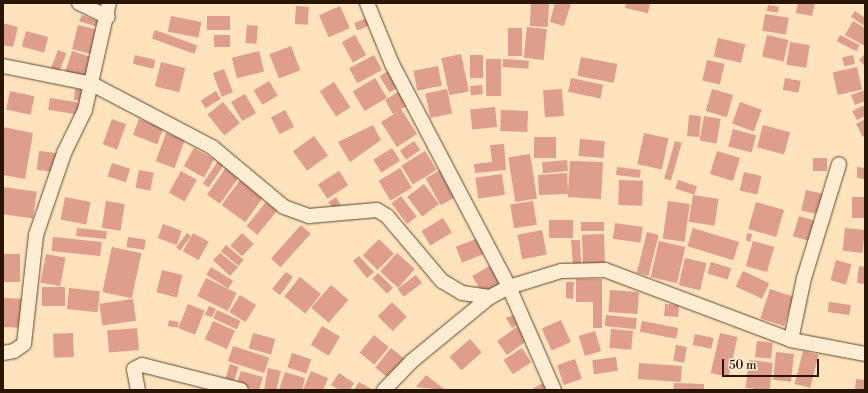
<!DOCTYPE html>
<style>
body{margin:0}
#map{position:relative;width:868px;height:393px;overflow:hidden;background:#fee3bc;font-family:"Libre Bodoni",serif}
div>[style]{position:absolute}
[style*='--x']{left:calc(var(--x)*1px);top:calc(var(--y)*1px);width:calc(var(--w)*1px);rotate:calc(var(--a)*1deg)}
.building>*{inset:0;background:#df9d8b;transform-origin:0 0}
.roads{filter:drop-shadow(0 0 1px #5e492f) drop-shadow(0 0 1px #5e492f)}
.street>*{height:14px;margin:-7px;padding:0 7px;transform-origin:7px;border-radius:7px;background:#feedd3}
span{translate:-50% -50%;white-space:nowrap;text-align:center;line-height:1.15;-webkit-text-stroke:4px #feedd3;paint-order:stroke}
.frame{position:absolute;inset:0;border:4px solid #281600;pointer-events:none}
.scale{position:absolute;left:722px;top:359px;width:97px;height:18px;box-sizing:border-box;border:2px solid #281600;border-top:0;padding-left:5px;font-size:12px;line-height:14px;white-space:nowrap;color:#281600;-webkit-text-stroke:3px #feedd3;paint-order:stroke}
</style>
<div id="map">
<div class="building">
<i style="left:531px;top:3px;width:18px;height:23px;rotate:3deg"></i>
<i style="clip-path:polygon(555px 3px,571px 3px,564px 26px,550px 22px)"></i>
<i style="clip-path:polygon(626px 3px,650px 3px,648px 13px,625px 8px)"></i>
<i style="clip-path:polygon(798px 3px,815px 3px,812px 16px,796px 13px)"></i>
<i style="left:768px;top:5px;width:11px;height:6px;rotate:10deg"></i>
<i style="left:296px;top:6px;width:13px;height:18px;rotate:4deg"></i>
<i style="left:340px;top:6px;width:24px;height:23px;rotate:66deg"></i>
<i style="clip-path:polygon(855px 11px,865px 18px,865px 26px,851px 17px)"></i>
<i style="left:765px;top:14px;width:24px;height:17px;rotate:9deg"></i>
<i style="clip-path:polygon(82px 15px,103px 23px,101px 28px,79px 21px)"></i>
<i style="left:171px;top:16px;width:31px;height:16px;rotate:11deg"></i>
<i style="left:207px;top:16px;width:23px;height:14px"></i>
<i style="left:369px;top:17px;width:8px;height:16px;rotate:67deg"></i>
<i style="clip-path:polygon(853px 21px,865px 28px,865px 46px,845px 35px)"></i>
<i style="clip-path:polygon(3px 23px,18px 27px,13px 47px,3px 45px)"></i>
<i style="left:78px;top:25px;width:25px;height:25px;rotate:14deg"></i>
<i style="left:247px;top:25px;width:11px;height:18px;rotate:5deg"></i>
<i style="left:527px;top:27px;width:20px;height:31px;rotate:6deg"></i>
<i style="left:508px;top:28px;width:14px;height:28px"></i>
<i style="left:155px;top:30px;width:45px;height:9px;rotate:20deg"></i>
<i style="left:26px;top:31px;width:23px;height:16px;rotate:15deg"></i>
<i style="left:214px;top:35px;width:16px;height:12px"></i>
<i style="left:355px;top:35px;width:23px;height:15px;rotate:61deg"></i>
<i style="left:767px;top:35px;width:22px;height:22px;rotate:13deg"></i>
<i style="left:840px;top:35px;width:22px;height:7px;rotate:27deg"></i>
<i style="left:718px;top:38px;width:28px;height:19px;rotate:13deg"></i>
<i style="left:790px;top:42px;width:20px;height:23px;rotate:9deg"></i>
<i style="left:291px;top:46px;width:26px;height:23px;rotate:69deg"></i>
<i style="left:58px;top:50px;width:9px;height:21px;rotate:21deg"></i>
<i style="left:72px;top:51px;width:22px;height:22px;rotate:18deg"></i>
<i style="left:259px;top:51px;width:21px;height:28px;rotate:76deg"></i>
<i style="left:461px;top:54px;width:38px;height:20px;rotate:78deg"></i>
<i style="clip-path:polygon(865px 54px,865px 66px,859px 60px)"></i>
<i style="left:135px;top:55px;width:21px;height:9px;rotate:14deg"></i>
<i style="left:374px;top:55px;width:17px;height:28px;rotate:62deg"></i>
<i style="left:470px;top:55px;width:13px;height:23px"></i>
<i style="left:853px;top:55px;width:9px;height:11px;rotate:77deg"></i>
<i style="left:581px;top:57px;width:37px;height:19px;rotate:11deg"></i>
<i style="left:486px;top:59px;width:15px;height:37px"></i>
<i style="left:503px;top:59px;width:26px;height:8px;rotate:4deg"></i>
<i style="left:707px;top:60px;width:18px;height:21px;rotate:13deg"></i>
<i style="left:161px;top:62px;width:25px;height:25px;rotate:14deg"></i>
<i style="left:438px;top:66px;width:20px;height:25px;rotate:79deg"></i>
<i style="left:857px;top:67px;width:23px;height:25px;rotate:77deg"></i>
<i style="left:224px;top:69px;width:25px;height:12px;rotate:69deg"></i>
<i style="left:388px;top:71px;width:19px;height:10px;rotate:58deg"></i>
<i style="left:375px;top:78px;width:23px;height:26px;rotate:59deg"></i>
<i style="left:571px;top:78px;width:33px;height:14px;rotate:12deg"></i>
<i style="left:785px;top:78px;width:16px;height:12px;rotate:11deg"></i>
<i style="left:269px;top:81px;width:17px;height:18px;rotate:59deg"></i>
<i style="left:334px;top:82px;width:30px;height:17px;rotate:57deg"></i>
<i style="left:482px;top:85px;width:9px;height:12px;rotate:84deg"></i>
<i style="left:75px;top:89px;width:8px;height:11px;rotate:7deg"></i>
<i style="left:447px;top:89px;width:25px;height:22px;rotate:78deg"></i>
<i style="left:562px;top:89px;width:27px;height:19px;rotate:86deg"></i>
<i style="left:712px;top:89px;width:22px;height:23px;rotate:16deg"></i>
<i style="clip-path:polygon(865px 90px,865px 101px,855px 105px,851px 95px)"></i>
<i style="left:10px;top:91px;width:25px;height:19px;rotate:12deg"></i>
<i style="left:216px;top:91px;width:9px;height:18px;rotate:58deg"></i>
<i style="clip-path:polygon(398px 92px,407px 106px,401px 109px,417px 134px,397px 147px,381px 122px,399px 111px,393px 114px,385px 100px)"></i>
<i style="left:245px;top:94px;width:22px;height:16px;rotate:60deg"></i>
<i style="left:50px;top:98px;width:32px;height:12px;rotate:9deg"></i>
<i style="left:223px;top:102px;width:27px;height:20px;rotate:51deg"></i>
<i style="left:740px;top:102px;width:23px;height:23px;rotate:20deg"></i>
<i style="clip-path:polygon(865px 105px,865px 116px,857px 120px,852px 111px)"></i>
<i style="left:495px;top:107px;width:20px;height:25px;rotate:84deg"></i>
<i style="left:285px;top:110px;width:19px;height:16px;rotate:62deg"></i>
<i style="left:501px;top:110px;width:27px;height:21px;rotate:2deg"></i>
<i style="left:689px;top:115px;width:12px;height:21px;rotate:5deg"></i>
<i style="left:704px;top:116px;width:17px;height:25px;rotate:10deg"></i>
<i style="left:112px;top:119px;width:15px;height:27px;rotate:20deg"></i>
<i style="left:139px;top:119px;width:26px;height:17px;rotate:21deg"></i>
<i style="clip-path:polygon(865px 119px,865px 135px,863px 137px,856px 124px)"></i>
<i style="clip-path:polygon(373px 125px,381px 140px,350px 162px,338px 142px)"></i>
<i style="left:763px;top:125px;width:28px;height:23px;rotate:15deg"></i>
<i style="clip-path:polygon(3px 127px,33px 133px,25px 179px,3px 175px)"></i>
<i style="left:733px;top:129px;width:24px;height:18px;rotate:15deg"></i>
<i style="left:166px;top:133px;width:20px;height:30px;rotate:20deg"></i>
<i style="left:644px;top:133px;width:25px;height:32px;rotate:12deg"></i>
<i style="left:314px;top:136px;width:24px;height:26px;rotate:54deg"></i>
<i style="left:534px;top:137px;width:22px;height:21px"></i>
<i style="left:580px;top:139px;width:25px;height:17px;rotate:5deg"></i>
<i style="left:414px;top:141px;width:11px;height:17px;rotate:56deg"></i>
<i style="left:675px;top:141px;width:7px;height:39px;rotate:16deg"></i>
<i style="clip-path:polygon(504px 144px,506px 170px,475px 173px,474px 164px,492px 162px,490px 145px)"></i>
<i style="left:194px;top:148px;width:23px;height:21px;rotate:29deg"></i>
<i style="left:392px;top:148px;width:15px;height:22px;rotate:58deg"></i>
<i style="left:39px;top:151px;width:17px;height:19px;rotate:7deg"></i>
<i style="left:425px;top:151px;width:22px;height:28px;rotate:58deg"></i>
<i style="left:717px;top:151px;width:24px;height:24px;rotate:17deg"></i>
<i style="left:530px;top:154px;width:45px;height:22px;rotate:81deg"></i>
<i style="left:813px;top:158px;width:14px;height:13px"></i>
<i style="left:567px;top:160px;width:11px;height:25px;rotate:85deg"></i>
<i style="left:218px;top:161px;width:7px;height:27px;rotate:34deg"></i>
<i style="clip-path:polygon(570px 161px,603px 162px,601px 199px,568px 197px,568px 194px,539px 195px,538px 175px,567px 173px,568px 192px)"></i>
<i style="left:112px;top:163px;width:19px;height:14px;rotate:18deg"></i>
<i style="left:227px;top:166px;width:16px;height:35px;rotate:35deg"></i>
<i style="left:617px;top:167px;width:24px;height:8px;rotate:7deg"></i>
<i style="clip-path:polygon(857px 167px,865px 168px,864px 179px,857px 178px)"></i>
<i style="left:400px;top:168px;width:23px;height:25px;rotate:59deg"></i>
<i style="left:444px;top:168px;width:31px;height:21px;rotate:61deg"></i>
<i style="left:139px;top:170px;width:15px;height:18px;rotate:11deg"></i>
<i style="left:181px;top:171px;width:18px;height:25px;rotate:29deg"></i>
<i style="left:339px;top:171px;width:17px;height:25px;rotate:57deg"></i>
<i style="left:744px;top:172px;width:18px;height:19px;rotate:13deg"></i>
<i style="left:502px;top:174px;width:21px;height:27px;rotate:82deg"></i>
<i style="left:240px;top:180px;width:29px;height:31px;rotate:36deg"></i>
<i style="left:619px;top:180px;width:24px;height:25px;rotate:2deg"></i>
<i style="left:678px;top:180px;width:20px;height:9px;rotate:18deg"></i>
<i style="left:424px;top:184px;width:25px;height:21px;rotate:53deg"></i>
<i style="left:3px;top:187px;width:34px;height:27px;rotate:8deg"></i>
<i style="left:806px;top:190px;width:17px;height:21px;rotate:13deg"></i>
<i style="left:693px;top:195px;width:26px;height:27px;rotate:9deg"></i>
<i style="left:401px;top:196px;width:26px;height:12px;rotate:53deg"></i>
<i style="left:65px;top:197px;width:26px;height:23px;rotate:11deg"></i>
<i style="left:336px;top:197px;width:13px;height:9px;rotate:58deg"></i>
<i style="left:852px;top:197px;width:13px;height:21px"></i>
<i style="left:106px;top:201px;width:19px;height:27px;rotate:9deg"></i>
<i style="left:533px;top:201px;width:24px;height:23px;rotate:81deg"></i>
<i style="left:668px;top:201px;width:22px;height:38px;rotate:8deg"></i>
<i style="left:266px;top:202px;width:14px;height:31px;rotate:39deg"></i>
<i style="left:756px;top:202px;width:29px;height:28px;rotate:16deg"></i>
<i style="left:799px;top:216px;width:17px;height:21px;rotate:17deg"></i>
<i style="left:443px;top:218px;width:17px;height:25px;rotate:59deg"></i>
<i style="left:573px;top:220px;width:18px;height:24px;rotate:90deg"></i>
<i style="left:581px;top:222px;width:23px;height:9px"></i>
<i style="left:615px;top:223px;width:28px;height:16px;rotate:8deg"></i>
<i style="left:163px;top:224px;width:20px;height:15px;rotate:20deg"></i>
<i style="left:301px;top:225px;width:13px;height:45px;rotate:42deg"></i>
<i style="left:77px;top:228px;width:30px;height:8px;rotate:6deg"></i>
<i style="left:693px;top:228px;width:48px;height:19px;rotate:17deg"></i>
<i style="left:845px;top:228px;width:20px;height:23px;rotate:6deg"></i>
<i style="left:542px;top:230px;width:25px;height:25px;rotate:79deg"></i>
<i style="left:647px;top:232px;width:12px;height:42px;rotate:14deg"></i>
<i style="left:187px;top:233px;width:5px;height:18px;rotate:37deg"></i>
<i style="left:193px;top:233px;width:18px;height:21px;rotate:29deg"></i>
<i style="left:242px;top:233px;width:16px;height:17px;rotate:43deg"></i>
<i style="clip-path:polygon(747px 233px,752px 234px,750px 242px,746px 240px)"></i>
<i style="left:604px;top:234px;width:30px;height:22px;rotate:88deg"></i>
<i style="left:53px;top:237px;width:49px;height:14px;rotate:6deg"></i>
<i style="left:128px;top:237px;width:18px;height:10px;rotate:9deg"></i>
<i style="left:481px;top:237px;width:17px;height:27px;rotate:69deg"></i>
<i style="left:379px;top:239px;width:21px;height:23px;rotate:45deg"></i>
<i style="clip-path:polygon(571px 240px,580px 240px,581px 264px,573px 265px)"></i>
<i style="left:659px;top:241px;width:27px;height:37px;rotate:13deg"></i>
<i style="left:753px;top:241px;width:22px;height:26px;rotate:16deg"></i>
<i style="left:226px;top:245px;width:23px;height:8px;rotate:40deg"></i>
<i style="left:112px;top:247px;width:30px;height:46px;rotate:12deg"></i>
<i style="clip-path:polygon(220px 253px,238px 267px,230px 276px,213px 260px)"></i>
<i style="left:397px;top:253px;width:24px;height:25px;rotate:42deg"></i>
<i style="left:3px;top:254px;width:17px;height:28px"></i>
<i style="left:46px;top:254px;width:20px;height:29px;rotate:11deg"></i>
<i style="clip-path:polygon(359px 256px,374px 272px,367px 278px,353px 261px)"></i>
<i style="left:685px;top:258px;width:22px;height:28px;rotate:13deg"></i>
<i style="left:836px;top:260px;width:16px;height:21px;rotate:15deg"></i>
<i style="left:711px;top:262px;width:21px;height:12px;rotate:17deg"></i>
<i style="left:493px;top:264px;width:20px;height:24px;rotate:60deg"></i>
<i style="clip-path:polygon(859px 266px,865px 267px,865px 284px,857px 283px)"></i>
<i style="left:211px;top:267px;width:26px;height:9px;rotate:32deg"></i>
<i style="left:162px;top:270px;width:21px;height:23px;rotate:14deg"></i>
<i style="left:743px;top:271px;width:29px;height:17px;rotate:25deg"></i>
<i style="clip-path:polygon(286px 272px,293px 277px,280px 295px,272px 289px)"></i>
<i style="left:378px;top:273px;width:21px;height:8px;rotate:45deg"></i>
<i style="left:416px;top:275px;width:10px;height:23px;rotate:53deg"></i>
<i style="left:300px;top:277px;width:27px;height:25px;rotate:39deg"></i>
<i style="left:206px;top:278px;width:34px;height:20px;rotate:26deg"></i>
<i style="left:576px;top:279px;width:17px;height:23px"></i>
<i style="left:593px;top:279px;width:9px;height:49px"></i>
<i style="clip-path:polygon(566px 282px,574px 282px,573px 299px,566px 298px)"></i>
<i style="left:331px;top:285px;width:23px;height:30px;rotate:41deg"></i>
<i style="left:42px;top:287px;width:23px;height:19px"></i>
<i style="left:69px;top:288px;width:31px;height:21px;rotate:6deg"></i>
<i style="left:770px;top:289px;width:25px;height:31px;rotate:18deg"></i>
<i style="left:610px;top:290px;width:29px;height:22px;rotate:4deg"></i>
<i style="left:240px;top:295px;width:19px;height:20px;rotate:32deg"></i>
<i style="left:3px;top:298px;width:23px;height:29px;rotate:2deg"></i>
<i style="left:133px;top:299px;width:22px;height:34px;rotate:82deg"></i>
<i style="left:392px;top:302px;width:21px;height:20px;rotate:45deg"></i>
<i style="left:829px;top:302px;width:22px;height:10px;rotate:8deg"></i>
<i style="left:188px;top:304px;width:18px;height:26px;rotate:22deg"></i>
<i style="left:665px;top:304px;width:14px;height:12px;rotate:4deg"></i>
<i style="clip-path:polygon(209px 306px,216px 309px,212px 317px,205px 315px)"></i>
<i style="left:217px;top:310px;width:26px;height:9px;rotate:25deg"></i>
<i style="clip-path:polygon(513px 315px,518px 325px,512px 328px,506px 318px)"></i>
<i style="left:606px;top:315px;width:31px;height:11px;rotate:6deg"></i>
<i style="left:169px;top:320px;width:10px;height:6px;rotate:11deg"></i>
<i style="left:561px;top:320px;width:24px;height:21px;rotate:66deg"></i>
<i style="left:213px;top:321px;width:24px;height:20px;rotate:24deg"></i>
<i style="left:642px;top:321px;width:37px;height:11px;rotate:11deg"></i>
<i style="left:322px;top:326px;width:21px;height:22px;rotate:31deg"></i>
<i style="left:518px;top:326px;width:17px;height:26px;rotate:54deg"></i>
<i style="left:137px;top:328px;width:22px;height:30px;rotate:85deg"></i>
<i style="left:611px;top:329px;width:22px;height:19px;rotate:5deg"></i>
<i style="left:595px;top:331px;width:21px;height:17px;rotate:73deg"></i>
<i style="left:73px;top:333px;width:24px;height:20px;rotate:88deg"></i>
<i style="left:253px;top:333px;width:23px;height:16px;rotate:15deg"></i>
<i style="left:720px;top:333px;width:18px;height:41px;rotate:13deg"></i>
<i style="left:695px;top:334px;width:19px;height:11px;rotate:12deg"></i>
<i style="left:374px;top:335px;width:19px;height:23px;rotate:39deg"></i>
<i style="left:470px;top:339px;width:18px;height:27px;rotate:49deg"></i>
<i style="left:757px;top:341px;width:16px;height:16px;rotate:7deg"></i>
<i style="left:676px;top:345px;width:11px;height:16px;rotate:10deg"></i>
<i style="left:233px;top:346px;width:38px;height:16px;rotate:18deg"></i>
<i style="left:391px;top:348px;width:22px;height:25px;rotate:39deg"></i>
<i style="left:522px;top:348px;width:17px;height:22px;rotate:57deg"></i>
<i style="left:803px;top:351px;width:16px;height:34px;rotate:14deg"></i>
<i style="left:776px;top:352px;width:18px;height:28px;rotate:6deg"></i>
<i style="left:292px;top:353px;width:20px;height:15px;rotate:18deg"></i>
<i style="left:616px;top:357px;width:14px;height:24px;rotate:82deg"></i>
<i style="left:575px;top:359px;width:21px;height:19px;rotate:71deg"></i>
<i style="left:749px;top:360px;width:24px;height:28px;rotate:7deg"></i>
<i style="left:639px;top:363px;width:43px;height:16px;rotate:4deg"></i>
<i style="left:230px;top:364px;width:9px;height:20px;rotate:18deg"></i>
<i style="clip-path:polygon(268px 368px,281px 371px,276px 390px,264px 390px)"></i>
<i style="clip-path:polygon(241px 371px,263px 377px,259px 390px,236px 386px)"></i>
<i style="clip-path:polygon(311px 371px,328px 378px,323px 390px,303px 390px)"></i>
<i style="clip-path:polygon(285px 372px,305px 378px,302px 390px,279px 390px)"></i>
<i style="clip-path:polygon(339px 373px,354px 383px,350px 390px,339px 390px,331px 385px)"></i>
<i style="clip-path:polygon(426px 375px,445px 390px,416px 387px)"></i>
<i style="clip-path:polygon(856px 379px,865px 380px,865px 390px,855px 390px)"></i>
<i style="clip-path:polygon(359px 382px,373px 390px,354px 390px)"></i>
<i style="clip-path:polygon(544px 382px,549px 390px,531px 390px)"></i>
<i style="clip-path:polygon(674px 383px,704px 384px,704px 390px,674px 390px)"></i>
</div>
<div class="roads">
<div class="street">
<i style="--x:79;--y:3;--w:32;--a:26"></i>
<i style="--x:367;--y:3;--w:66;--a:67.7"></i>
<i style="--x:392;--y:64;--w:252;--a:62.3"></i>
<i style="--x:509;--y:287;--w:54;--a:-17.1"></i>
<i style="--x:561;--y:271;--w:44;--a:-1.3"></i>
<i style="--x:605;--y:270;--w:199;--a:20.6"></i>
<i style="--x:791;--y:340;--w:75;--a:10.7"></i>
<i style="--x:3;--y:66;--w:91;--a:11.4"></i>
<i style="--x:92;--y:84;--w:136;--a:27.7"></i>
<i style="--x:212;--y:147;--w:94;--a:39.8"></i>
<i style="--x:284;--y:207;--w:27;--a:20"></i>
<i style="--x:309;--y:216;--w:68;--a:-5"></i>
<i style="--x:377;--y:210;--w:12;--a:31"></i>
<i style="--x:387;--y:216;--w:85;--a:49.8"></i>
<i style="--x:442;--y:281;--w:23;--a:31"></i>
<i style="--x:462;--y:293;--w:28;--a:8"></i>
<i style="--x:490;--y:297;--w:21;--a:-28"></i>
<i style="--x:509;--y:287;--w:112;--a:66.4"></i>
<i style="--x:791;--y:340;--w:63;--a:-78.2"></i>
<i style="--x:804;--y:278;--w:119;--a:-72.9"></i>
<i style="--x:3;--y:353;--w:11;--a:-10"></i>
<i style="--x:14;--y:351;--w:12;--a:-35"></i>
<i style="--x:24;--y:344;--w:110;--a:-83.7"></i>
<i style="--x:36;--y:235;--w:87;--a:-71.1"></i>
<i style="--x:64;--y:153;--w:48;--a:-64"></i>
<i style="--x:85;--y:110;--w:110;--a:-77.4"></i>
<i style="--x:138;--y:390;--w:21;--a:-101"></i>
<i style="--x:134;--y:369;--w:9;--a:-27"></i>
<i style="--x:142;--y:365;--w:102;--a:14.2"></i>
<i style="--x:384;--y:390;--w:40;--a:-46"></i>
<i style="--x:412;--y:361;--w:101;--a:-39.4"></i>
</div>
</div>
<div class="frame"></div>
<div class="scale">50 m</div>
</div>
